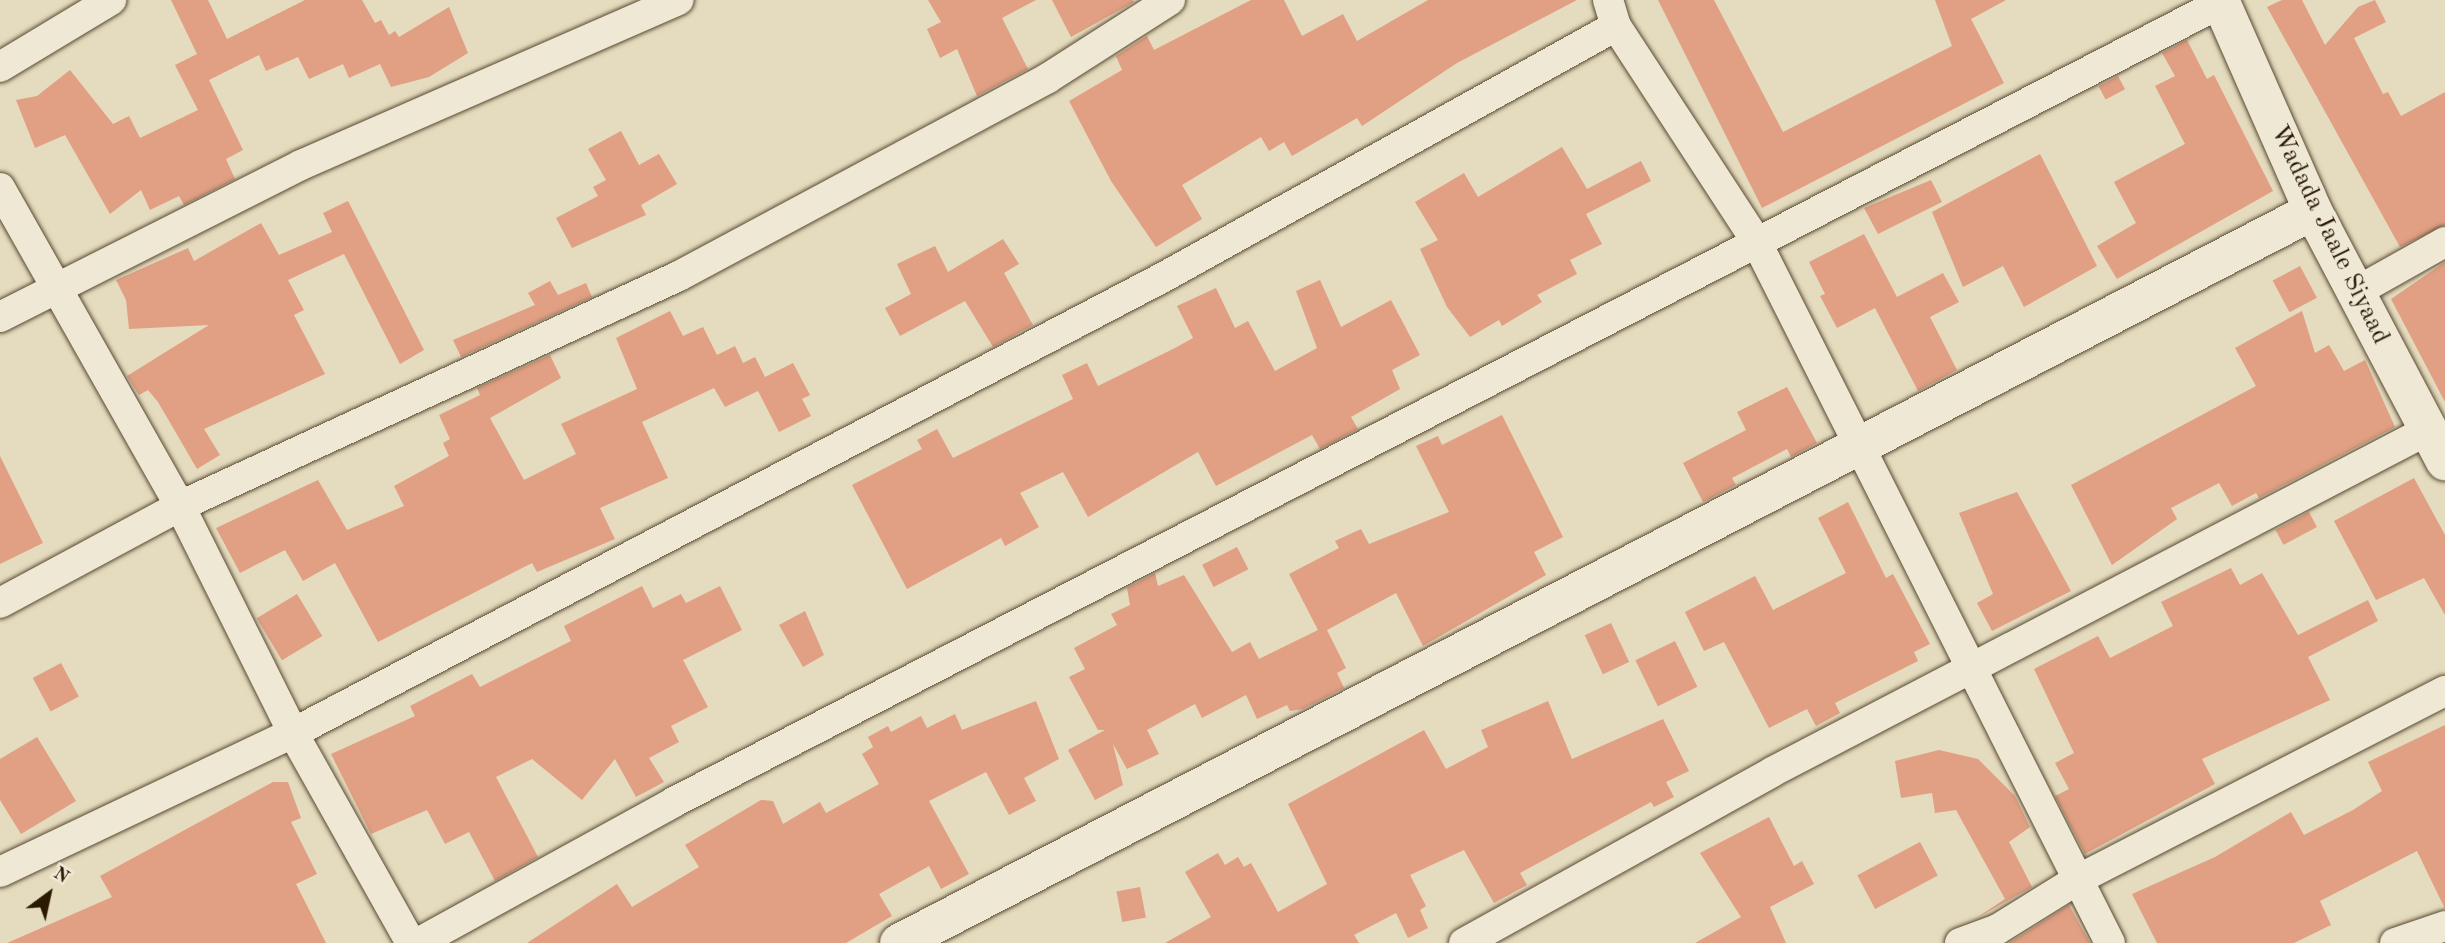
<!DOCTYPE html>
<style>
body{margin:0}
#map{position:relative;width:2445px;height:943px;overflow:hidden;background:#e5dbbe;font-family:"Old Standard TT",serif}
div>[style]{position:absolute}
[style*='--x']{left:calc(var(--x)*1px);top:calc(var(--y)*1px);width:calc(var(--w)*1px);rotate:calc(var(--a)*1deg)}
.building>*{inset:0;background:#e19f83;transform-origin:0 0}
.roads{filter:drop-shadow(0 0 2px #594a32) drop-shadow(0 0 2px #594a32)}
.street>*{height:30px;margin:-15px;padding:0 15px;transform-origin:15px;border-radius:15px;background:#eee8d5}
.secondary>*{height:38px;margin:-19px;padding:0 19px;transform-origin:19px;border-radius:19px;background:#eee8d5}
span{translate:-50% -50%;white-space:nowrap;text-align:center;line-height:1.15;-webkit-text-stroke:7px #eee8d5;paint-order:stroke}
.street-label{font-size:26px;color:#2a1903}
.north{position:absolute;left:14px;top:859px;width:70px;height:70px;-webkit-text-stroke:5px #eee8d5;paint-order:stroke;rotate:33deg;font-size:19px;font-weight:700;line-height:28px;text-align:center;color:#2a1903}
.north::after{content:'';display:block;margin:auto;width:24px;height:32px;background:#2a1903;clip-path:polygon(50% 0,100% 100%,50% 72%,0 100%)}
</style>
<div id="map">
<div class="building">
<i style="clip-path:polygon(171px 0,208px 0,227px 39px,305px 0,362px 0,375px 23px,381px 20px,389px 35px,395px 31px,399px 37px,449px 7px,468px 53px,429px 77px,391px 87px,380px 64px,349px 78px,343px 64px,309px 79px,298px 57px,266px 71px,259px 55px,209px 80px,243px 150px,226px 159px,235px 179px,184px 205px,179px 196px,150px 210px,141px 190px,110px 214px,65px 135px,35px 148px,16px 100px,37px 96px,70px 70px,113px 124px,129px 116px,140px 138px,198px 110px,175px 65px,197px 54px)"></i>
<i style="clip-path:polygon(928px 0,1036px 0,1002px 18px,1028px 69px,977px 96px,957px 49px,940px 58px,927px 29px,941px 22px)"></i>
<i style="clip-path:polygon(1052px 0,1133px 0,1134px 2px,1071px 37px)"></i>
<i style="clip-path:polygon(1251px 0,1284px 0,1302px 36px,1343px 14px,1357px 41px,1428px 0,1577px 0,1457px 63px,1362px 126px,1357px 118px,1292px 156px,1284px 142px,1269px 151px,1261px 137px,1182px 185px,1202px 219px,1156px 247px,1111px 181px,1069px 101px,1122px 70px,1116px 56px,1147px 36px,1154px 50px)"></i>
<i style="clip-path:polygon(1658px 0,1714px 0,1783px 132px,1952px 46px,1935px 0,2006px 0,1971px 19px,2004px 83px,1762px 208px)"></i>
<i style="clip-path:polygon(2282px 0,2302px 0,2325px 45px,2358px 7px,2375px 0,2386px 22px,2354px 38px,2383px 94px,2388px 92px,2401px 116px,2445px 92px,2445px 225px,2400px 247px,2267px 7px)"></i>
<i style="clip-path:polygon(2187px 40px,2207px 79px,2214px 75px,2273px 191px,2117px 279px,2097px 246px,2136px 223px,2114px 182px,2185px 144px,2155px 86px,2175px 76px,2162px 53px)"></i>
<i style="left:2118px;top:76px;width:15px;height:22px;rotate:62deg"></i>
<i style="clip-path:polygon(621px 131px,639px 165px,659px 154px,677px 184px,641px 205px,646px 215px,572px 248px,556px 218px,598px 196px,593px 187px,606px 180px,588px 149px)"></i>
<i style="clip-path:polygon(1562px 147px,1587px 189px,1641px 161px,1651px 181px,1586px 214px,1602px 244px,1570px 260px,1577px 274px,1537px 295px,1542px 302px,1502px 326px,1499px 320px,1470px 337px,1447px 307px,1420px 249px,1438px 240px,1415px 202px,1464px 173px,1478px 197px)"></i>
<i style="clip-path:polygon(2040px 154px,2097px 266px,2024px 307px,2003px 266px,1963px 287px,1932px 212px)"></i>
<i style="clip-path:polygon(1931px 180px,1942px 202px,1878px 234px,1864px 208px)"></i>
<i style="clip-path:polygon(348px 201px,424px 350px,400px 364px,344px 254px,288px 280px,304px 310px,294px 315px,325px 374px,204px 429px,220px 455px,197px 469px,158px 402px,148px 390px,139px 395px,127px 376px,209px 325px,129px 329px,126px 300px,116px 280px,188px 248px,194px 261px,261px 223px,279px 255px,332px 232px,323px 213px)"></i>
<i style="clip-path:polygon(1864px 234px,1897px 297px,1943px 273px,1959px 302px,1930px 317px,1957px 370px,1918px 391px,1875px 308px,1837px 328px,1820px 296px,1825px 294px,1809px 262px)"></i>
<i style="clip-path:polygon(1003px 239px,1019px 264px,1004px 273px,1033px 325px,993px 347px,965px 301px,900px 336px,885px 308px,911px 294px,897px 264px,935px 246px,948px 272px)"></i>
<i style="clip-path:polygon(2445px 262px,2445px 402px,2391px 299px)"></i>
<i style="left:2300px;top:266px;width:36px;height:31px;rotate:62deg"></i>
<i style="clip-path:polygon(1320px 280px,1341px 327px,1391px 300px,1420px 355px,1392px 370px,1400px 389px,1351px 417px,1358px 429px,1320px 449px,1312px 435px,1216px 486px,1198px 452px,1088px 517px,1063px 472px,1020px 493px,1039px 527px,1005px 546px,1001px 538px,907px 589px,852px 485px,922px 449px,917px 440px,937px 429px,953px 458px,1073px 399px,1062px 375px,1087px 363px,1098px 386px,1175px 348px,1193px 338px,1177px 306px,1216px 288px,1235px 328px,1248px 321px,1275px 371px,1317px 348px,1296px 291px)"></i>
<i style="clip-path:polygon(550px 281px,558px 295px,586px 283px,592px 297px,461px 357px,453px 340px,535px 305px,528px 293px)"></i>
<i style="clip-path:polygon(670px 311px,683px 336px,703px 327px,717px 355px,735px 346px,743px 363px,755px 357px,765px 377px,793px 363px,810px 395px,802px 399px,811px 416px,779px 432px,758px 391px,725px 407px,714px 388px,642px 422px,668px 478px,600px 508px,615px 539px,537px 572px,532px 563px,378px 642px,335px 563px,303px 581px,285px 550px,240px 573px,216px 528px,318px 480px,347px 530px,404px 506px,394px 486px,449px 456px,443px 443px,450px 439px,439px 415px,480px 395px,477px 388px,550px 355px,561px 378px,490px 418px,524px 480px,576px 454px,561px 424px,637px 389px,616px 338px)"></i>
<i style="clip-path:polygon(2302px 311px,2315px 353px,2329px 345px,2344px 371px,2365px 360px,2395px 427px,2259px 498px,2256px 493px,2232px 506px,2219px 483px,2171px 508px,2177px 519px,2112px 565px,2071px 485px,2256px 386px,2235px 348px)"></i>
<i style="clip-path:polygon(1787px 387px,1817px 443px,1791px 457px,1787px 449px,1732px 478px,1736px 485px,1703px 502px,1683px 463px,1746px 430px,1737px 412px)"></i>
<i style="clip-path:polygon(1502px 415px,1563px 537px,1534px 552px,1546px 575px,1423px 646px,1396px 593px,1327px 630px,1346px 668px,1337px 673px,1344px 688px,1303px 709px,1290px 711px,1287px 705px,1257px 719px,1246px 695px,1202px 718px,1195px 704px,1147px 730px,1159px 754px,1127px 769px,1113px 744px,1123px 785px,1095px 800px,1068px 750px,1105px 730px,1098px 730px,1069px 677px,1085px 669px,1074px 648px,1117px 625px,1111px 614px,1130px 605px,1127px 588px,1155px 573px,1158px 586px,1184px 575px,1232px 652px,1250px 642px,1259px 659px,1318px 630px,1289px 574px,1339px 548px,1335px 541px,1361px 529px,1369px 544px,1449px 512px,1416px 446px,1438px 436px,1442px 445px)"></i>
<i style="clip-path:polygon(0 456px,43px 543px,0 564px)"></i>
<i style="clip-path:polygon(2414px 478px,2445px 535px,2445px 615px,2424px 578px,2376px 600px,2334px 521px)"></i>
<i style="clip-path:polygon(2017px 492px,2071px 591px,1992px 631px,1977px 603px,1993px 594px,1959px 513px)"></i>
<i style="clip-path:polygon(1848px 502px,1886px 578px,1893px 574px,1930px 644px,1914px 652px,1918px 661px,1835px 703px,1840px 713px,1816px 726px,1807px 709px,1769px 728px,1724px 642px,1704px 651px,1685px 612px,1755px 576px,1773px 610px,1846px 573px,1818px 518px)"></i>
<i style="left:2309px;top:512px;width:17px;height:38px;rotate:62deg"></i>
<i style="left:1237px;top:547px;width:25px;height:39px;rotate:63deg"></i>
<i style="clip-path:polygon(2231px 568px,2240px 585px,2262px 573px,2298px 635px,2368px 600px,2378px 621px,2308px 657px,2330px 700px,2202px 759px,2215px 784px,2085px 854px,2055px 796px,2069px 789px,2055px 763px,2074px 753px,2034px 669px,2098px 636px,2110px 658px,2173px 626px,2161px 602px)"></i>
<i style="clip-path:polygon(642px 586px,653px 608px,681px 594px,686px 603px,720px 586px,742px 630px,683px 660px,708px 707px,671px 726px,679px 742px,649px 758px,664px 782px,636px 797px,615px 759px,582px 800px,532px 759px,496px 777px,538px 857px,495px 881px,469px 832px,445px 844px,427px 810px,371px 834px,331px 754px,415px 716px,410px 706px,472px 674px,480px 687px,571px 641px,564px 626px)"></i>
<i style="left:297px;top:594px;width:49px;height:47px;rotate:59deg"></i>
<i style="clip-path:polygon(805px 611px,824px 655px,803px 667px,779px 625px)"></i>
<i style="left:1611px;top:623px;width:43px;height:29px;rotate:65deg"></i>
<i style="left:1675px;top:641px;width:51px;height:44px;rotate:64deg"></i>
<i style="left:61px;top:663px;width:38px;height:32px;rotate:62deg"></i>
<i style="clip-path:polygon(1036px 701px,1059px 759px,1024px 778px,1036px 801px,1009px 815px,986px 772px,929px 801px,969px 874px,941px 889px,929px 866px,879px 894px,892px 916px,846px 943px,527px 943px,617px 884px,632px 907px,699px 867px,685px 845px,761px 800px,773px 801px,783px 824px,820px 802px,826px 813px,879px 784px,862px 754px,873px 747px,868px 737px,888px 726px,891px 732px,921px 716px,927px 728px,955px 714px,962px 730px)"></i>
<i style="clip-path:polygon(1548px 701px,1572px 759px,1663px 719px,1689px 771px,1666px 782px,1674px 797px,1654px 807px,1651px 802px,1520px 873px,1527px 885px,1494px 903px,1464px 850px,1410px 875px,1426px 906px,1420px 910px,1428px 928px,1408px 938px,1396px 913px,1354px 935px,1359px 943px,1165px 943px,1211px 917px,1185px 872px,1218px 853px,1225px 865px,1238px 857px,1244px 867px,1251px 863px,1278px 912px,1327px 884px,1288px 804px,1424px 730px,1446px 769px,1488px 747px,1481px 730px)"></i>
<i style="clip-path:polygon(2445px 725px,2445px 909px,2417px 851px,2320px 901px,2331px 925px,2294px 943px,2157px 943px,2132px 894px,2215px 857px,2291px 812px,2304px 835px,2353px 810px,2382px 791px,2368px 762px)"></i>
<i style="clip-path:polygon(37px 737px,76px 801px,21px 834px,0 800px,0 759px)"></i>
<i style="clip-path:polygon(1939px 750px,1978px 759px,2015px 796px,2030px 827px,2009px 842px,2032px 887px,1975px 919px,2005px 899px,1956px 810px,1935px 813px,1932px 793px,1901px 798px,1895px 761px)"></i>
<i style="clip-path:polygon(273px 782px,288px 782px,301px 818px,291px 822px,317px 874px,296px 884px,326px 943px,7px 943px,112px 897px,100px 876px)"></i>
<i style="clip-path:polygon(1769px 817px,1794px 866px,1802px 861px,1814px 884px,1770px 907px,1786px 943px,1695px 943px,1741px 917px,1700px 853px)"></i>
<i style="left:1920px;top:842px;width:38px;height:71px;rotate:62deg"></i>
<i style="left:1140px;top:887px;width:31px;height:24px;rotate:79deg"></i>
<i style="clip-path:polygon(2069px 905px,2090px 943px,2009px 943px)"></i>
</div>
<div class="roads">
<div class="street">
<i style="--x:1608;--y:0;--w:27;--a:73"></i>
<i style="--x:1616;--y:26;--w:254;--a:56.9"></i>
<i style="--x:1755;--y:239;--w:788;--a:63.24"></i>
<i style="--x:0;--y:67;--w:130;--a:-31.1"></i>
<i style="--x:0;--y:188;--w:365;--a:60.5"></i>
<i style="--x:180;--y:506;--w:254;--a:63.5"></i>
<i style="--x:293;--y:733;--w:241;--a:60.7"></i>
<i style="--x:2354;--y:293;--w:104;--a:-29.3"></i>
<i style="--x:0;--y:317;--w:337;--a:-26.8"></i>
<i style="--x:301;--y:165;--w:412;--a:-23.6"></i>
<i style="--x:0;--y:603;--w:204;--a:-28.3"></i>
<i style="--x:180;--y:506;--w:549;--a:-24.75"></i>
<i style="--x:679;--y:276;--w:419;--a:-28.2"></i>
<i style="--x:1048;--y:78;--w:145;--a:-32.6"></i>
<i style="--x:0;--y:872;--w:324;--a:-25.4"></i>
<i style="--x:293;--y:733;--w:981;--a:-27.64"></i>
<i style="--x:1162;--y:278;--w:519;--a:-29.03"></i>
<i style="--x:418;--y:943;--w:292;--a:-28.8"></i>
<i style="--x:674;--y:802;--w:1741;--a:-27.32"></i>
<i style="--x:1464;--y:943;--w:352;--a:-29"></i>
<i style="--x:1772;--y:772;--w:740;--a:-27.53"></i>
<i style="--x:1960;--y:943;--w:40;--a:-20.2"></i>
<i style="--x:1998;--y:929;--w:91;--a:-31.9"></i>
<i style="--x:2075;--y:881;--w:416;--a:-27.2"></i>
<i style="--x:2395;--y:943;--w:53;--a:-18.8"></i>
</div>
<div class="secondary">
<i style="--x:2220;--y:0;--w:231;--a:66.2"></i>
<i style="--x:2313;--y:211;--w:283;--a:62.2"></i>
<i style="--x:899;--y:943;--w:1592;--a:-27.37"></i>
</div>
</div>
<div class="street-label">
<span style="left:2329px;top:235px;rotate:64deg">Wadada Jaale Siyaad</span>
</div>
<div class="north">N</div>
</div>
